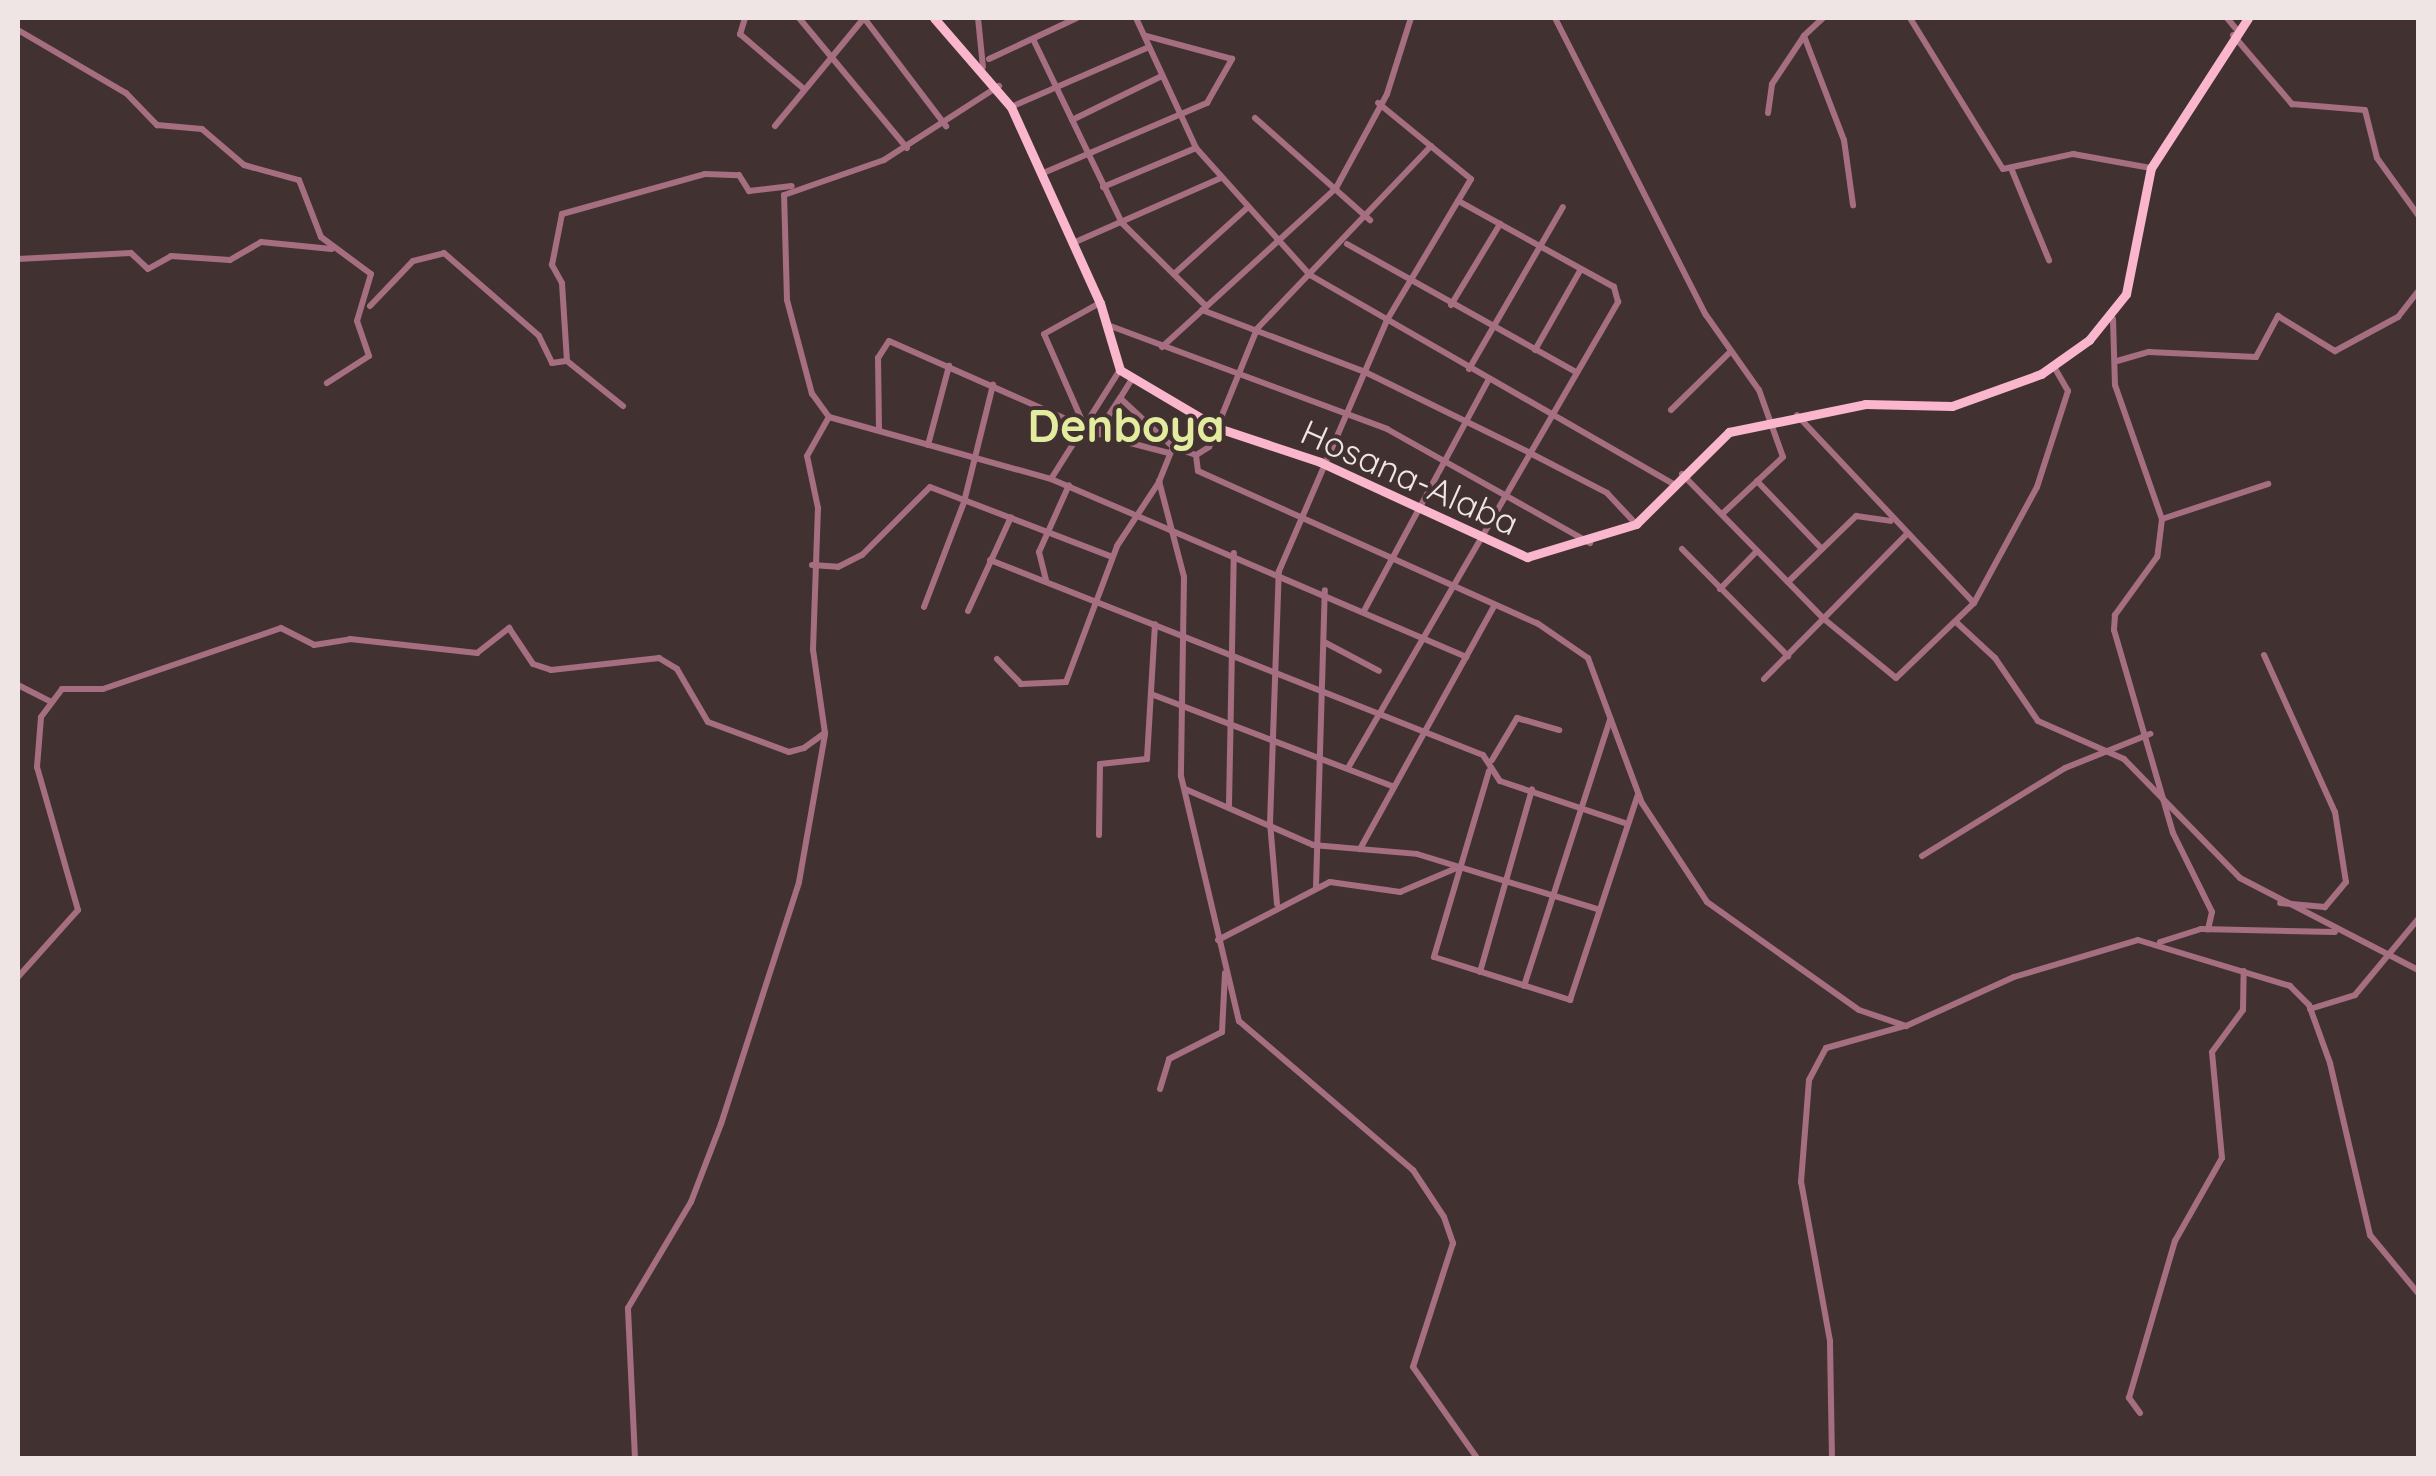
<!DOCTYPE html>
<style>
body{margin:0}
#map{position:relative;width:2436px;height:1476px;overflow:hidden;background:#423131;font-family:Quicksand,sans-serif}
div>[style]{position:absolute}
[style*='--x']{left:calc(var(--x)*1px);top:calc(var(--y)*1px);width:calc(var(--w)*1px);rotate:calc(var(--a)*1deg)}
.minor>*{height:6px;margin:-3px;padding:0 3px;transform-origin:3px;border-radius:3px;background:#a56f81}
.major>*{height:9px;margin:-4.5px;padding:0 4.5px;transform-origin:4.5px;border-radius:4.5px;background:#f9b6cc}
span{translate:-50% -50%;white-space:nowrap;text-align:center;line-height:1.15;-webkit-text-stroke:8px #423131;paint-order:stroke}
.street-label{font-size:35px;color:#f0e5e5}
.district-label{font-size:45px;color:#e3ec9e;font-weight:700}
.frame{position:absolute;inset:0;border:20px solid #f0e5e5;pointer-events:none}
</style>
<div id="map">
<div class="minor">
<i style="--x:745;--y:18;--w:17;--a:107"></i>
<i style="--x:740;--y:34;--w:84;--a:40.7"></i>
<i style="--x:799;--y:18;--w:169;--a:50.3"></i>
<i style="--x:864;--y:18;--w:136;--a:52.8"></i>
<i style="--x:978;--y:18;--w:49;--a:84.2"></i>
<i style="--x:1136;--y:18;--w:143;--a:65.2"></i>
<i style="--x:1196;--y:148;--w:171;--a:48.1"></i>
<i style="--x:1310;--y:275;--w:418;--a:29.9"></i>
<i style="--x:1555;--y:18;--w:333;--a:63.1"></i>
<i style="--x:1706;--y:315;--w:92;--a:54.8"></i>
<i style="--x:1759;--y:390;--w:71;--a:70.3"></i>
<i style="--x:1783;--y:457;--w:83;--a:136.9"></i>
<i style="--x:1823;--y:18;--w:26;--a:137"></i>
<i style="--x:1804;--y:36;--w:111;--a:69"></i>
<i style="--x:1844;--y:140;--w:66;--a:82.1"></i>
<i style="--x:1910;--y:18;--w:177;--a:58.4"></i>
<i style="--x:2003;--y:169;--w:72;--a:-12.1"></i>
<i style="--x:2073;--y:154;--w:79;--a:10.2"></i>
<i style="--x:2227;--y:18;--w:16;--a:50"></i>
<i style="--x:18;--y:30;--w:125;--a:30.3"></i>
<i style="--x:126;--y:93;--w:45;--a:45.9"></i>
<i style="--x:157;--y:125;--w:45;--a:5.1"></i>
<i style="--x:202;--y:129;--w:55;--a:40.6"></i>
<i style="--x:244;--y:165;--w:57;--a:15.3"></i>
<i style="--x:299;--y:180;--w:61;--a:68.9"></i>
<i style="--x:321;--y:237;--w:62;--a:36.5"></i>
<i style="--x:371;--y:274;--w:49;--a:106.6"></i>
<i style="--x:357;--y:321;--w:37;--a:71"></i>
<i style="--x:369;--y:356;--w:50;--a:147.3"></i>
<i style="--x:2233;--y:35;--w:91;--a:49.5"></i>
<i style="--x:2292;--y:104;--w:73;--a:4.7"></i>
<i style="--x:2365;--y:110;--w:49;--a:76"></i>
<i style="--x:2377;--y:158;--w:70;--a:54.3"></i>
<i style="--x:1033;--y:39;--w:204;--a:64.2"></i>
<i style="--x:1122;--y:223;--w:118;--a:44.7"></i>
<i style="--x:989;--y:59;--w:97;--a:-25"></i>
<i style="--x:1011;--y:107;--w:148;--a:-23.5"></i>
<i style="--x:1768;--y:113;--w:29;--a:-82"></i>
<i style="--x:1772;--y:84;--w:58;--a:-56.3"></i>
<i style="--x:1255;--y:118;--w:154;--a:41.6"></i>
<i style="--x:1072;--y:120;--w:100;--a:-26.1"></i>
<i style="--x:775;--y:126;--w:140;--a:-50.5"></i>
<i style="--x:1431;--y:146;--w:253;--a:133.6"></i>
<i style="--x:1257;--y:329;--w:127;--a:112.1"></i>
<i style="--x:1209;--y:447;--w:15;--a:148"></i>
<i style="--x:1196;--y:455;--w:24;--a:-161"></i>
<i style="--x:1173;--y:447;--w:37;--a:112"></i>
<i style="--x:1159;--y:481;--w:99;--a:75.4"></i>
<i style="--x:1184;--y:577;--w:199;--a:90.9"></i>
<i style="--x:1181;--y:776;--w:252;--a:76.7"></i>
<i style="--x:1239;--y:1021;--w:229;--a:40.6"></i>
<i style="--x:1413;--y:1170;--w:56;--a:56.6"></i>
<i style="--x:1444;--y:1217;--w:28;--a:71"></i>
<i style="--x:1453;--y:1243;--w:130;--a:107.9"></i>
<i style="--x:1413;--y:1367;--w:111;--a:54.9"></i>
<i style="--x:2011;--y:168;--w:100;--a:67.6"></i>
<i style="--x:1041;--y:174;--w:181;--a:-23.2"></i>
<i style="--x:1207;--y:103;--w:51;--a:-60.4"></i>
<i style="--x:1232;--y:59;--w:89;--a:-165"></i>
<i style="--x:1103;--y:187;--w:101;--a:-22.8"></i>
<i style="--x:1073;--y:243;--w:159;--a:-23.7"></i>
<i style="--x:1347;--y:244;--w:262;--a:29.2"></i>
<i style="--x:18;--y:259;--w:113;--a:-3"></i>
<i style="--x:131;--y:253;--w:23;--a:43"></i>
<i style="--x:148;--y:269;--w:26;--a:-29"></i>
<i style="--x:171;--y:256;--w:59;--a:3.9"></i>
<i style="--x:230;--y:260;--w:36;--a:-30"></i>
<i style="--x:261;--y:242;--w:71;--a:5.6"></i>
<i style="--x:1174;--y:274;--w:98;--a:-42.1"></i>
<i style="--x:1451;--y:305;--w:95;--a:-58.8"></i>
<i style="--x:370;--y:306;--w:62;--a:-46.3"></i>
<i style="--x:413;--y:261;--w:32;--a:-14"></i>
<i style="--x:444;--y:253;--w:126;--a:41.1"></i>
<i style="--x:539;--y:336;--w:30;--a:64"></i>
<i style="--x:552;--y:363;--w:14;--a:-8"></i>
<i style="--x:1202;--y:310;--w:172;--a:20.8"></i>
<i style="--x:1363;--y:371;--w:184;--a:26.1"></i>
<i style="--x:1528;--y:452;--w:89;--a:27.4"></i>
<i style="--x:1607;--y:493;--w:42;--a:46.9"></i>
<i style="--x:2113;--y:319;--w:66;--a:88.3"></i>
<i style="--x:2115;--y:385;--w:142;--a:70.7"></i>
<i style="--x:2162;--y:519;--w:38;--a:97"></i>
<i style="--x:2157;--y:557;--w:72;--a:125.9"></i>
<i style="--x:2115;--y:615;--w:15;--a:94"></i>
<i style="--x:2114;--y:630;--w:211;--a:73.8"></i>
<i style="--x:2173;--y:833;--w:88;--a:63.7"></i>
<i style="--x:2212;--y:912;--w:18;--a:103"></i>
<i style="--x:1105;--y:324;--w:301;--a:20.4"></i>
<i style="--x:1387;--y:429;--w:233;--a:29.3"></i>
<i style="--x:1162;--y:347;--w:236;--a:-42.4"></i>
<i style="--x:1336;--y:188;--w:107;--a:-61.5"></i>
<i style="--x:1387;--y:94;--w:80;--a:-72.5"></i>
<i style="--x:1535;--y:350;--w:93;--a:-60.4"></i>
<i style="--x:2117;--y:361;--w:33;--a:-16"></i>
<i style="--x:2149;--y:352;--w:107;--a:2.7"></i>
<i style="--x:2256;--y:357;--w:47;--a:-61.8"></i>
<i style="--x:2278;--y:316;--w:67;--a:31.6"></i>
<i style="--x:2335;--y:351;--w:72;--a:-28.4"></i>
<i style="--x:2398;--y:317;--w:33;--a:-52"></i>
<i style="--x:1469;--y:369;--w:187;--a:-59.9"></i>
<i style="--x:1132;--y:379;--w:22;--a:122"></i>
<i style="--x:1120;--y:398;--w:72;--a:42.8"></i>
<i style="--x:623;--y:406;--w:72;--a:-141.2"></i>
<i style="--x:567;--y:361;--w:78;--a:-93.7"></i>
<i style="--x:562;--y:283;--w:21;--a:-119"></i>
<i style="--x:552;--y:265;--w:52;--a:-78.9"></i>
<i style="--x:562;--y:214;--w:148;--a:-15.6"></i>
<i style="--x:705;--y:174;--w:34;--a:2"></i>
<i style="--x:739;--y:175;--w:19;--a:58"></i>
<i style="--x:749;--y:191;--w:43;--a:-6.6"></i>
<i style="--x:1671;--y:410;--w:83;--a:-44.5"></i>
<i style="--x:829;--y:417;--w:29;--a:-126"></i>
<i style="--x:812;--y:394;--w:97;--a:-104.9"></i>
<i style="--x:787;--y:300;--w:105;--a:-91.6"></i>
<i style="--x:784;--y:195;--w:106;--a:-19.3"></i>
<i style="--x:884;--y:160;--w:137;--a:-32.8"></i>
<i style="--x:1084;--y:425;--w:99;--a:-113.7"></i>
<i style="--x:1044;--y:334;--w:64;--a:-29"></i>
<i style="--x:879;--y:429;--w:71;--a:-90.8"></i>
<i style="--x:878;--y:358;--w:20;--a:-57"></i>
<i style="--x:889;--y:341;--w:238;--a:23.8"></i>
<i style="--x:1107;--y:437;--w:64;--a:14.5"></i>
<i style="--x:1098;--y:432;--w:40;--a:-57.1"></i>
<i style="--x:928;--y:445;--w:82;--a:-75.1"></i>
<i style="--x:1196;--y:455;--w:16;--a:83"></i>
<i style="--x:1198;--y:471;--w:372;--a:24.2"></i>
<i style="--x:1537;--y:623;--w:62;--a:34.5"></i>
<i style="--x:1588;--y:658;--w:155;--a:69.6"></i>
<i style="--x:1642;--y:803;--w:118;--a:56.7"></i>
<i style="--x:1707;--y:902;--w:186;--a:35.4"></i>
<i style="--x:1859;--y:1010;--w:50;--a:18.8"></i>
<i style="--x:1906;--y:1026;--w:119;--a:-24.4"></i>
<i style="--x:2014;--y:977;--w:129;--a:-16.6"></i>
<i style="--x:2138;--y:940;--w:159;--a:16.8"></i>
<i style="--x:2290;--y:986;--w:27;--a:45"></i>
<i style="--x:2309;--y:1005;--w:62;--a:70.1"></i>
<i style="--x:2330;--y:1063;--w:177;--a:76.9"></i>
<i style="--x:2370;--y:1235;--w:75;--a:50.4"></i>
<i style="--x:1682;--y:474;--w:203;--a:45.6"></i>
<i style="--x:1824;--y:619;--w:93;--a:39.3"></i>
<i style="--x:1896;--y:678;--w:108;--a:-43.9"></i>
<i style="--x:1974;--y:603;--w:258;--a:-133.3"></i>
<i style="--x:1051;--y:479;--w:452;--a:23.2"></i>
<i style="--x:1757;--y:481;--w:94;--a:46.3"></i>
<i style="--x:2162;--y:519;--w:112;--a:-18.3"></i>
<i style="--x:1682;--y:549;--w:151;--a:45.3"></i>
<i style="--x:990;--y:560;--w:530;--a:21.58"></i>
<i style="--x:1483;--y:755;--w:31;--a:57"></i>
<i style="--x:1500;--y:781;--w:132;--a:18.6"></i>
<i style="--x:812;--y:565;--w:26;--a:4"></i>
<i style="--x:838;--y:567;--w:27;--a:-27"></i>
<i style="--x:862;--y:555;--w:96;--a:-45"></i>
<i style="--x:930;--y:487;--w:195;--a:21"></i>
<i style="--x:1046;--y:580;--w:29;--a:-104"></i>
<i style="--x:1039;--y:552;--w:73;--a:-65.9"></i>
<i style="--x:1788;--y:582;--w:95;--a:-44.1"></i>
<i style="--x:1856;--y:516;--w:35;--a:8"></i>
<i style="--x:1720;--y:589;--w:53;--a:-45.8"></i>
<i style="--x:1974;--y:603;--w:132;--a:-61.5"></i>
<i style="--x:2037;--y:487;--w:101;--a:-72.1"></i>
<i style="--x:2068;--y:391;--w:30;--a:-120"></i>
<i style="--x:924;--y:607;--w:112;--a:-69.1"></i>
<i style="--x:964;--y:502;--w:121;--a:-76.1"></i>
<i style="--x:968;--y:611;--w:103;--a:-65.4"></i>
<i style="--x:1364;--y:611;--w:264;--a:-61.7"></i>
<i style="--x:1956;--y:622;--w:53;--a:42.7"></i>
<i style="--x:1995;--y:658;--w:76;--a:55.7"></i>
<i style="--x:2038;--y:721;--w:94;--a:23.8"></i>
<i style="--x:2124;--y:759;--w:166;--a:45.7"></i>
<i style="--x:2240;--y:878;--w:200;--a:27.3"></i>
<i style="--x:1324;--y:642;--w:62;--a:27.8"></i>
<i style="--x:2264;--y:655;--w:172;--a:65.7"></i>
<i style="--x:2335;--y:812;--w:71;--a:81.1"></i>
<i style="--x:2346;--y:882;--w:33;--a:130"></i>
<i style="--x:2325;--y:907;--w:45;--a:-174.9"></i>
<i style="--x:997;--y:659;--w:35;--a:46"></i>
<i style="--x:1021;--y:684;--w:45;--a:-2.5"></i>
<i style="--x:1066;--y:682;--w:145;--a:-69.4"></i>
<i style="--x:1117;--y:546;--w:77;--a:-56.7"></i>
<i style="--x:1764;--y:679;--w:202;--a:-45.4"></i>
<i style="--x:18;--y:685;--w:35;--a:27"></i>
<i style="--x:1151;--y:694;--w:260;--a:20.9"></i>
<i style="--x:1492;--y:760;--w:49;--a:-59.2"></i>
<i style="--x:1517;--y:718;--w:44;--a:15.9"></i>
<i style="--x:1348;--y:768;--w:539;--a:-59.91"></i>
<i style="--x:1618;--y:302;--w:16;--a:-105"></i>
<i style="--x:1614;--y:287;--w:178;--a:-151.1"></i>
<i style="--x:1489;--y:771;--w:194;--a:106.5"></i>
<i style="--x:1434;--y:957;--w:143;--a:17.5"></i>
<i style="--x:1570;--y:1000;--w:217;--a:-71.7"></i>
<i style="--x:1185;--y:789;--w:140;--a:23.6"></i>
<i style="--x:1313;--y:845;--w:104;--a:4.9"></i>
<i style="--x:1417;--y:854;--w:188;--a:17"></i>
<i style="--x:1229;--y:805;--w:252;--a:-88.9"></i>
<i style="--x:1099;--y:835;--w:71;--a:-89.2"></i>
<i style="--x:1100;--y:764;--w:47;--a:-6.1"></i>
<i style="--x:1147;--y:759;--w:135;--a:-86.6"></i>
<i style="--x:1360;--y:849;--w:277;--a:-61.1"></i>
<i style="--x:1922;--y:856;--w:168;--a:-31.6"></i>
<i style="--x:2065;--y:768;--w:92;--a:-21.8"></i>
<i style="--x:1316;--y:887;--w:297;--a:-88.3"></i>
<i style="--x:1277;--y:904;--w:81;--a:-94.9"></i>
<i style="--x:1270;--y:823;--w:252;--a:-88"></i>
<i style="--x:1279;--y:571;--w:273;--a:-66.7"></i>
<i style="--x:1387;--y:320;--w:164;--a:-59.2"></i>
<i style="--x:1471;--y:179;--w:120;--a:-140.7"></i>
<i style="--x:1218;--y:940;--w:126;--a:-27.4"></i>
<i style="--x:1330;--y:882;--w:71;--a:8.1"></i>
<i style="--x:1400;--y:892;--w:64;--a:-23"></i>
<i style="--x:2160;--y:942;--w:43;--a:-17.6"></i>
<i style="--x:2201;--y:929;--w:134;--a:1.3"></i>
<i style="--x:1480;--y:972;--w:190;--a:-74.1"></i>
<i style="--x:18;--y:977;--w:90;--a:-48.2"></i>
<i style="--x:78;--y:910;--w:149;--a:-106"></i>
<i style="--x:37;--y:767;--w:50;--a:-85.4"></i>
<i style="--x:41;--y:717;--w:35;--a:-53"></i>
<i style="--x:62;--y:689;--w:41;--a:0"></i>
<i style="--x:103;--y:689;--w:188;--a:-18.9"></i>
<i style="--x:281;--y:628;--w:37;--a:27"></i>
<i style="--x:314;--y:645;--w:36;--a:-9"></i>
<i style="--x:350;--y:639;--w:128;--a:6.3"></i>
<i style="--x:477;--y:653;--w:41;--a:-38"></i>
<i style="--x:509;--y:628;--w:43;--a:56.3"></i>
<i style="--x:533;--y:664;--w:19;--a:18"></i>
<i style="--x:551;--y:670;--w:109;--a:-6.3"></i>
<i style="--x:659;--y:658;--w:21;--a:31"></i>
<i style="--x:677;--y:669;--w:61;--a:59.7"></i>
<i style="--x:708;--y:722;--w:86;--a:20.3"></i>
<i style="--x:789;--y:752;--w:16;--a:-15"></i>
<i style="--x:804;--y:748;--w:26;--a:-36"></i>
<i style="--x:825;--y:733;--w:84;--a:-98.2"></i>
<i style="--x:813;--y:650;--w:142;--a:-88"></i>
<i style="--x:818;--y:508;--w:53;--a:-101.9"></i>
<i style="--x:807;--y:456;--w:45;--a:-60.6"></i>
<i style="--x:829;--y:417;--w:230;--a:15.6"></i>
<i style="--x:1051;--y:479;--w:129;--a:-57.7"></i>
<i style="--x:1524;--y:986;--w:281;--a:-72.1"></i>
<i style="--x:2310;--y:1009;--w:47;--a:-17.3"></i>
<i style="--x:2355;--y:995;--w:99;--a:-50.3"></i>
<i style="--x:1160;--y:1089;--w:31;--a:-73"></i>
<i style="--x:1169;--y:1059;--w:59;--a:-27"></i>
<i style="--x:1222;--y:1032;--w:59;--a:-87.1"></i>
<i style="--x:2140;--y:1413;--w:19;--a:-126"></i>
<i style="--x:2129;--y:1398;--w:164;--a:-73.7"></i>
<i style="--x:2175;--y:1241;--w:95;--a:-60.5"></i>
<i style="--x:2222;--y:1158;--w:106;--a:-95.4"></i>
<i style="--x:2212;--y:1052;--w:52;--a:-53.6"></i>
<i style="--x:2243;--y:1010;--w:39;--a:-89"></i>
<i style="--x:635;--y:1458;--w:150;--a:-92.7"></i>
<i style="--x:628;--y:1308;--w:123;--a:-59.3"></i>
<i style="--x:691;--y:1202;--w:84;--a:-69"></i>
<i style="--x:721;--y:1124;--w:254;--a:-72.1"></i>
<i style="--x:799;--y:882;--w:149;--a:-80"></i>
<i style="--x:1832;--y:1458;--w:117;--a:-91"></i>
<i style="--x:1830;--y:1341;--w:162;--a:-100.3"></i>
<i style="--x:1801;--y:1182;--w:102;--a:-85.5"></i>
<i style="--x:1809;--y:1080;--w:36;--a:-62"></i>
<i style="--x:1826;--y:1048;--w:82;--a:-15.6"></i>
</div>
<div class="major">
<i style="--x:934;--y:18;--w:118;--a:49.1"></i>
<i style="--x:1011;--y:107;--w:215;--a:65.6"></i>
<i style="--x:1100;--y:303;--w:70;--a:73.4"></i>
<i style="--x:1120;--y:370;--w:114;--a:30.6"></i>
<i style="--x:1218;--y:428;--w:108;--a:18.4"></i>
<i style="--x:1320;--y:462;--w:228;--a:24.7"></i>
<i style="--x:1527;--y:557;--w:114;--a:-16.8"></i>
<i style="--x:1636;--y:524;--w:131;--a:-44.7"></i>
<i style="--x:1729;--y:432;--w:139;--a:-11.6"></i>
<i style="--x:1865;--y:404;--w:87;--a:1.3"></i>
<i style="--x:1952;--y:406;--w:95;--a:-19.8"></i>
<i style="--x:2041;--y:374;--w:59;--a:-35.3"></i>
<i style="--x:2089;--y:340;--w:59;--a:-51.2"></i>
<i style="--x:2126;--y:294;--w:128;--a:-78.8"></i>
<i style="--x:2151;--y:168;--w:179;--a:-57.1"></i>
</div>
<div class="street-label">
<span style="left:1410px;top:477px;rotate:24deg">Hosana-Alaba</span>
</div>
<div class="district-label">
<span style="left:1126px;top:426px">Denboya</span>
</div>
<div class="frame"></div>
</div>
